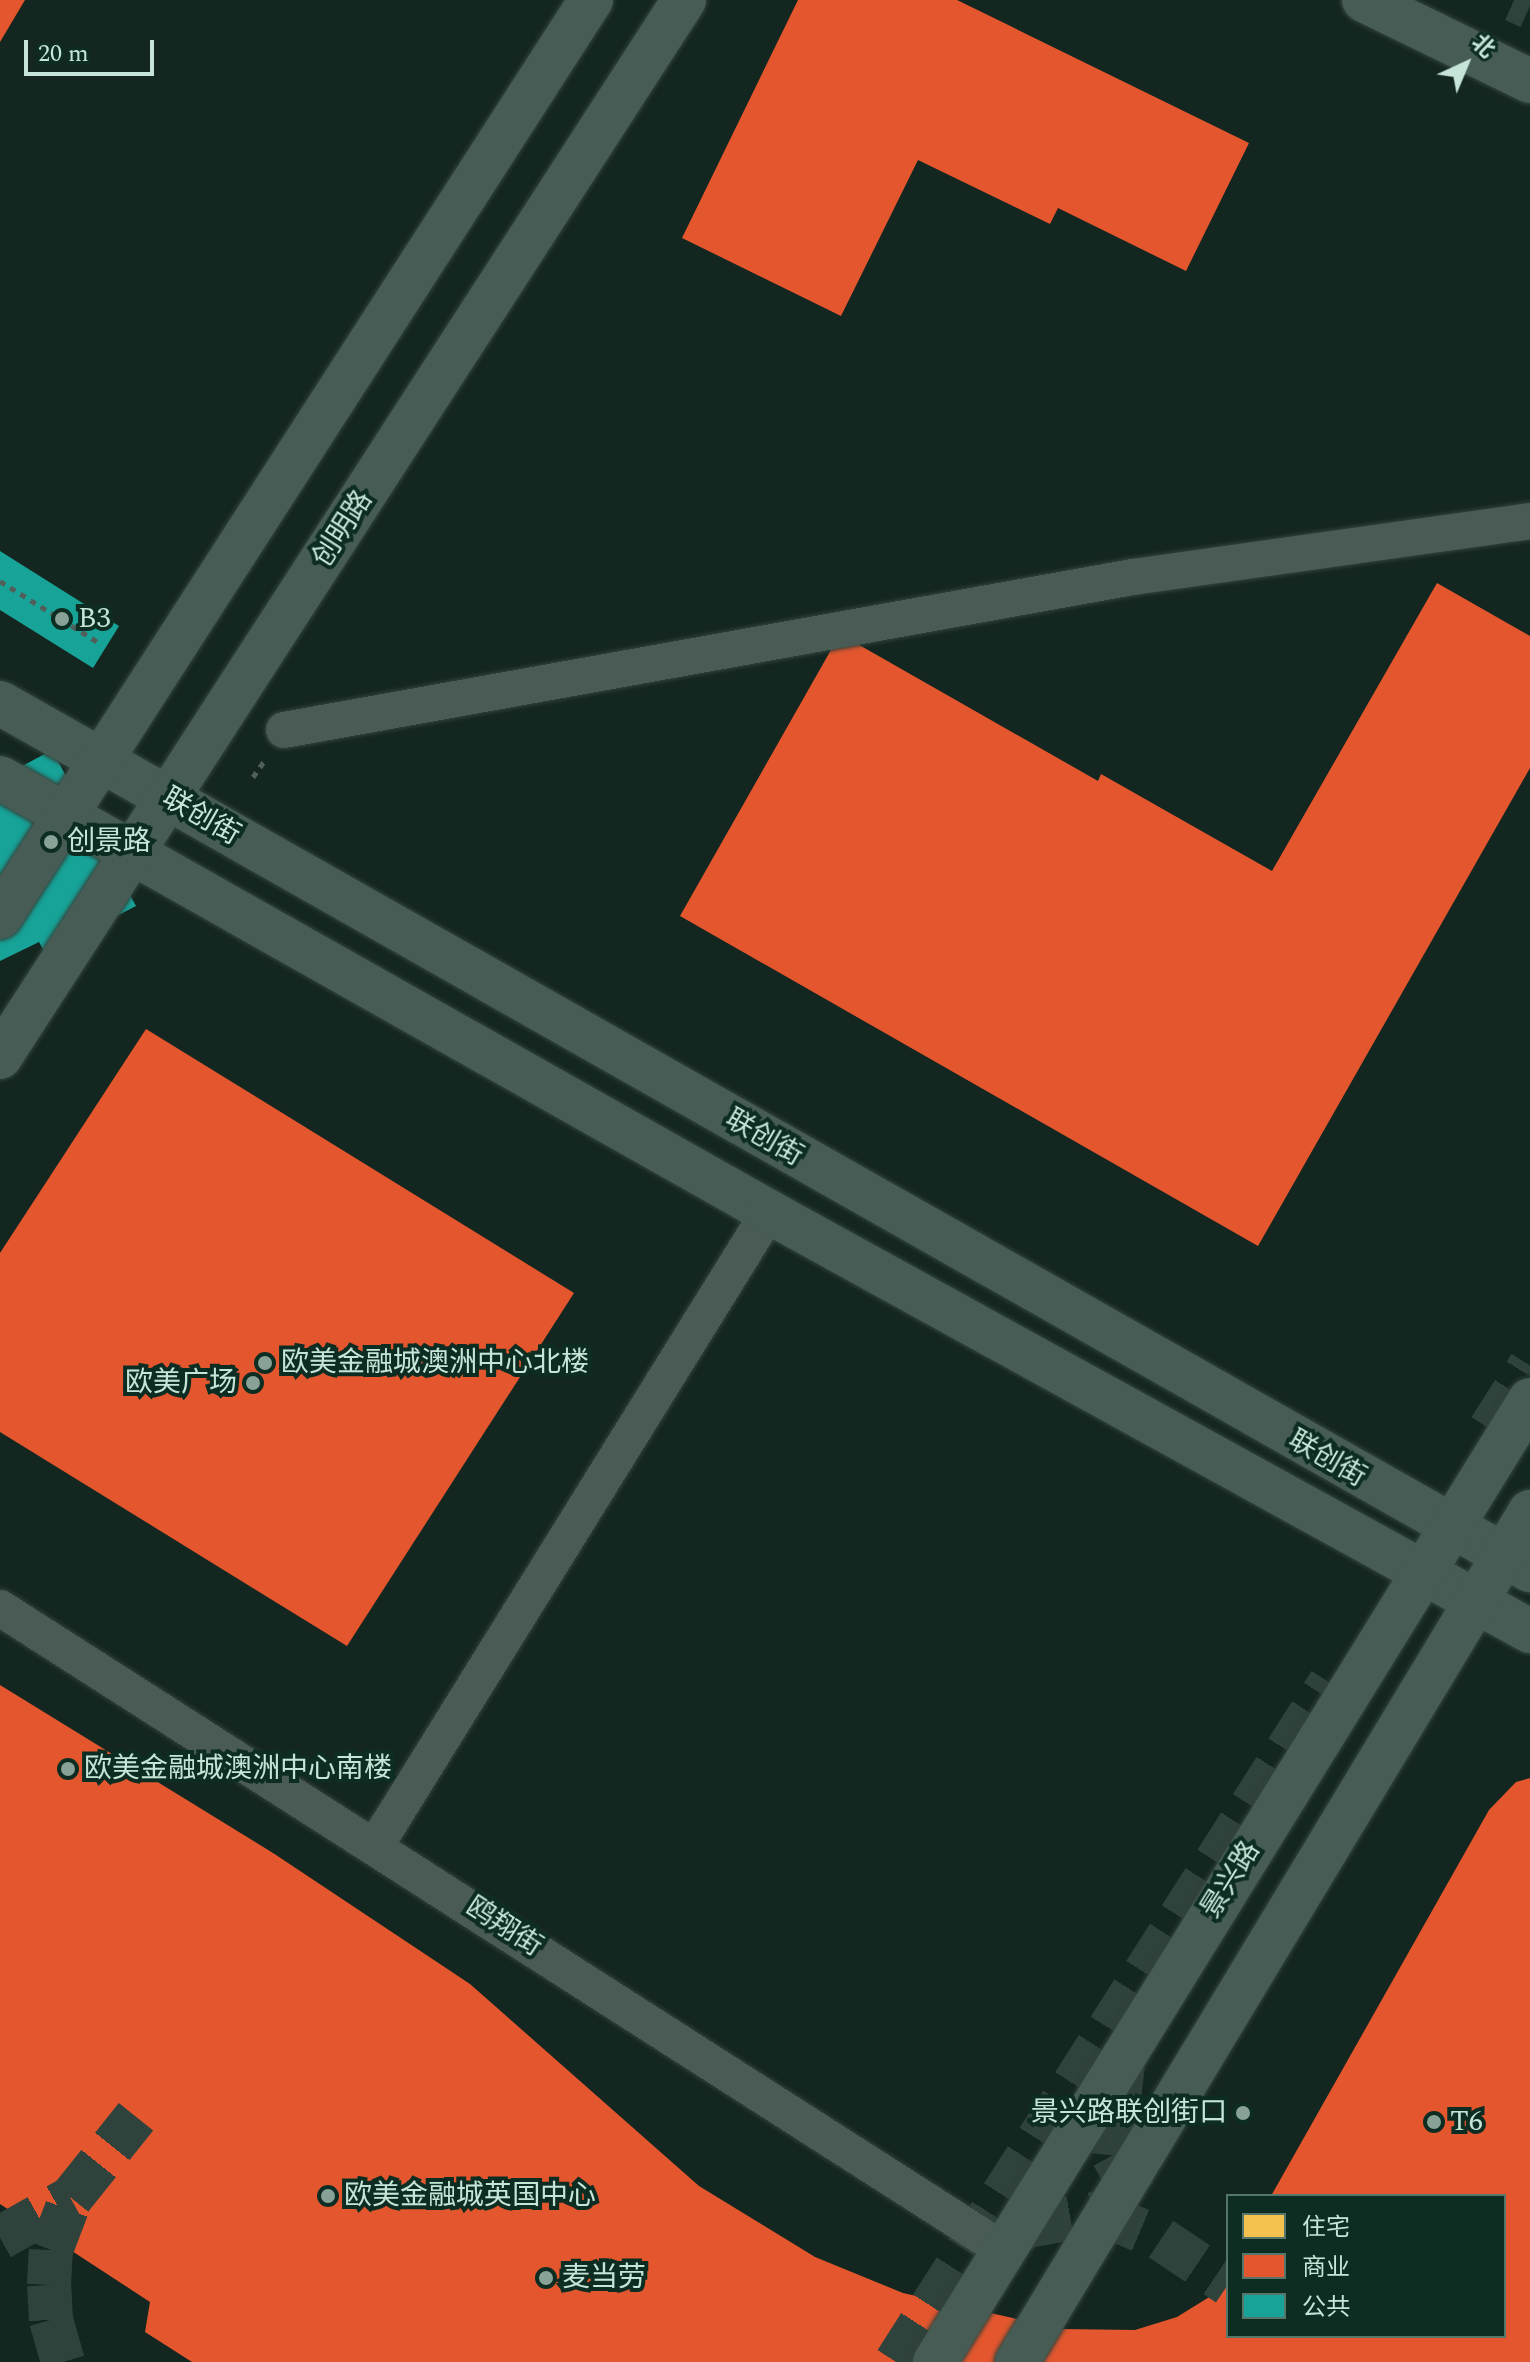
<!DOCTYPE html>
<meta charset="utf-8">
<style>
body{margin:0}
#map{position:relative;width:1530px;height:2362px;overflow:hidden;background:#142620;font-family:Spectral,"Noto Sans SC",serif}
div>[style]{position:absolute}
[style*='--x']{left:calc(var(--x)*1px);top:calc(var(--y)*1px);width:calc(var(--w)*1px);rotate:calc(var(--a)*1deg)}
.homes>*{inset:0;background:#f2c14e}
.shops>*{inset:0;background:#e4572e}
.public>*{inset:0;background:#17a398}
.secondary-tunnel>*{height:44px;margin-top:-22px;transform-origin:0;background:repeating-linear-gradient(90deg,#2f423b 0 44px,transparent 0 66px)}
.path>*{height:5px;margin-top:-2.5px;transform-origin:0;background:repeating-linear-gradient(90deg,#505f59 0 6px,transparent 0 12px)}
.roads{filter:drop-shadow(0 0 2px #32433c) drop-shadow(0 0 2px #32433c)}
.street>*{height:36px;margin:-18px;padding:0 18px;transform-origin:18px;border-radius:18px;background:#495b54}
.secondary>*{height:44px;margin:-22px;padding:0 22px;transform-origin:22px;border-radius:22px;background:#475c55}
.dots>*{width:22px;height:22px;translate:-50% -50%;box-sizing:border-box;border:4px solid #0d2d22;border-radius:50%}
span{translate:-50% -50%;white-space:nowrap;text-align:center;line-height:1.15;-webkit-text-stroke:8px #0d2d22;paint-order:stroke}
.street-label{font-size:28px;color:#c6e4d7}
.poi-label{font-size:28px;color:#c6e4d7}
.left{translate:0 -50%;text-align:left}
.right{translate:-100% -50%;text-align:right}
.legend{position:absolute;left:1226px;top:2194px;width:280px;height:144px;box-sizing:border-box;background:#0d2d22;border:2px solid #57766a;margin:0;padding:10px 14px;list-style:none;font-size:24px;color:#c6e4d7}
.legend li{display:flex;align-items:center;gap:16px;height:40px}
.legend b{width:40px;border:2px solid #57766a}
.north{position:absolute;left:1426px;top:24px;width:80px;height:80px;-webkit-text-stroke:6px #0d2d22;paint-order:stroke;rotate:44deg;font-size:22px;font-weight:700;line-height:32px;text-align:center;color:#c6e4d7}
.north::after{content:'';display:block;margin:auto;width:28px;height:36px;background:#c6e4d7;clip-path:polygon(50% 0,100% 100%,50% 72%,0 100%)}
.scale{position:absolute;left:24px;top:40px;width:130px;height:36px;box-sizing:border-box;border:4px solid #c6e4d7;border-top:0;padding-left:10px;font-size:24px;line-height:28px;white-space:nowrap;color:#c6e4d7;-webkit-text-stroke:6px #0d2d22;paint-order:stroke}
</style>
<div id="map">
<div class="homes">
<i style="clip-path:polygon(1430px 1982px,1530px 2048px,1530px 2256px,1504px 2298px,1504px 2196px,1290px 2196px)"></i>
<i style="clip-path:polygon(1293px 2336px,1480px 2336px,1464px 2362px,1330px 2362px)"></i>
</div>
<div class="shops">
<i style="clip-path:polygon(0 0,25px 0,0 42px)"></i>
<i style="clip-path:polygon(798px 0,957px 0,1249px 143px,1186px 271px,1058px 208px,1050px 224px,918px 160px,841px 316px,682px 238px)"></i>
<i style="clip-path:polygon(1437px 583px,1530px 636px,1530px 768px,1258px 1246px,680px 916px,840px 634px,1098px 781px,1101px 774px,1272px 871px)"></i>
<i style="clip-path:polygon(146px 1029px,574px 1293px,347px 1646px,0 1432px,0 1253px)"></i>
<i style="clip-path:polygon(0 1685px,273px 1853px,470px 1984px,699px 2186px,815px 2257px,903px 2293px,1061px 2329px,1135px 2330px,1177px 2317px,1219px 2291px,1228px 2275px,1228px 2336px,1504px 2336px,1504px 2196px,1271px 2196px,1489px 1810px,1516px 1782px,1530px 1778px,1530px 2362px,192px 2362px,145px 2332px,150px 2302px,0 2204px)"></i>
</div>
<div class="public">
<i style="clip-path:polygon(0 551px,119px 626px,93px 668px,0 610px)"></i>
<i style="clip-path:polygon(52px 750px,136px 906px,45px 953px,39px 942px,0 961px,0 778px)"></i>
</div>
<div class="secondary-tunnel">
<i style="--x:1514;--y:0;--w:17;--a:24"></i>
<i style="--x:1490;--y:1429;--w:75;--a:-57.6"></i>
<i style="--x:1124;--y:2053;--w:103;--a:96.2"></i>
<i style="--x:1113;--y:2155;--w:60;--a:61.3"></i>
<i style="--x:0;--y:2238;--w:81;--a:-29.4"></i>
<i style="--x:71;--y:2198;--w:104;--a:-51.3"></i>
<i style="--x:993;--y:2248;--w:40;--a:-32.9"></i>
<i style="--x:1027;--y:2226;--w:74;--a:-10.1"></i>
<i style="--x:1100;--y:2213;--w:66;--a:23.1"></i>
<i style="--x:1161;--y:2239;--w:81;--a:33.9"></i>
<i style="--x:63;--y:2362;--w:44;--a:-105.9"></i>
<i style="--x:51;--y:2320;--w:35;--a:-93"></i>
<i style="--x:49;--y:2285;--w:35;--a:-87"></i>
<i style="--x:51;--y:2250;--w:56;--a:-69"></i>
<i style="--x:896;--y:2362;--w:806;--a:-57.41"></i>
</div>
<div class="path">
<i style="--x:0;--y:581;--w:115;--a:31.9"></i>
<i style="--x:253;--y:777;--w:19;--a:-55"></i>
</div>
<div class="roads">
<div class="street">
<i style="--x:284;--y:730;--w:863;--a:-10.22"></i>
<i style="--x:1133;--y:577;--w:401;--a:-8"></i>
<i style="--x:0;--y:1608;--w:1193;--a:32.61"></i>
<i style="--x:376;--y:1845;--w:745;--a:-58.17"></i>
</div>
<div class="secondary">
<i style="--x:1364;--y:0;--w:185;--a:26"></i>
<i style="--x:0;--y:703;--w:1759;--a:29.54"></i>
<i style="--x:0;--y:778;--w:883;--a:29.44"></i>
<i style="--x:769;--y:1212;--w:869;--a:28.84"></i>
<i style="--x:0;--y:917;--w:1091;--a:-57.2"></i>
<i style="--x:0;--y:1057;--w:1259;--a:-57.09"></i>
<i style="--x:935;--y:2362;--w:1131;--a:-58.26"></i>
<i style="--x:1017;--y:2362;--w:993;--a:-58.89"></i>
</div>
</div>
<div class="dots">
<i style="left:62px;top:619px;background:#88a297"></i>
<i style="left:51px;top:842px;background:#88a297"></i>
<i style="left:265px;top:1363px;background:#88a297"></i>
<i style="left:253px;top:1383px;background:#88a297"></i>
<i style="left:68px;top:1769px;background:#88a297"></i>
<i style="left:1243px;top:2113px;background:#88a297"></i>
<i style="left:1434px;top:2122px;background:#88a297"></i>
<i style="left:328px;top:2196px;background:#88a297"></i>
<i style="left:546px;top:2278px;background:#88a297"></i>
</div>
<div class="street-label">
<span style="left:343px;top:529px;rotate:-57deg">创明路</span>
<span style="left:201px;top:817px;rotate:30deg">联创街</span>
<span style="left:764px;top:1138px;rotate:30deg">联创街</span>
<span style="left:1327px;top:1459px;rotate:30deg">联创街</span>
<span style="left:1231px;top:1880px;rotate:-58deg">景兴路</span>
<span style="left:504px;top:1927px;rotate:33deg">鸥翔街</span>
</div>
<div class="poi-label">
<span class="left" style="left:78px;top:619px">B3</span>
<span class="left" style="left:67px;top:842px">创景路</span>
<span class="left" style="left:281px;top:1363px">欧美金融城澳洲中心北楼</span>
<span class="right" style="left:237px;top:1383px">欧美广场</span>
<span class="left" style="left:84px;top:1769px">欧美金融城澳洲中心南楼</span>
<span class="right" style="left:1227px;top:2113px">景兴路联创街口</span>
<span class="left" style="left:1450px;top:2122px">T6</span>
<span class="left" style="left:344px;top:2196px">欧美金融城英国中心</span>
<span class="left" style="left:562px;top:2278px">麦当劳</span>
</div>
<ul class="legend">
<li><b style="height:22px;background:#f2c14e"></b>住宅</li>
<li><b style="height:22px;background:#e4572e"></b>商业</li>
<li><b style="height:22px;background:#17a398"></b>公共</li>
</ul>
<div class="north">北</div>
<div class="scale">20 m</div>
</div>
